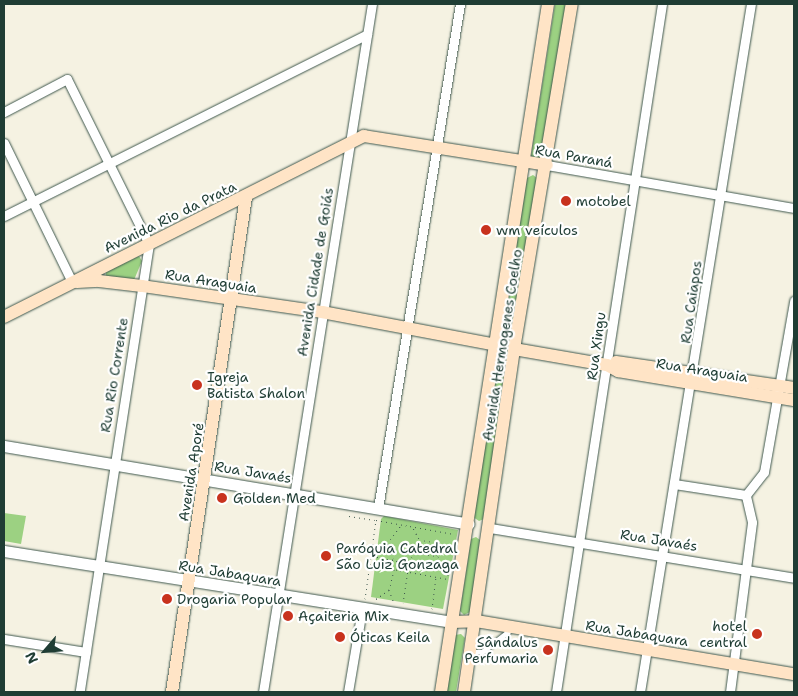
<!DOCTYPE html>
<meta charset="utf-8">
<style>
body{margin:0}
#map{position:relative;width:798px;height:696px;overflow:hidden;background:#f5f2e2;font-family:"Shantell Sans",sans-serif}
div>[style]{position:absolute}
[style*='--x']{left:calc(var(--x)*1px);top:calc(var(--y)*1px);width:calc(var(--w)*1px);rotate:calc(var(--a)*1deg)}
.green>*{inset:0;background:#9cd182}
.path>*{height:1px;margin-top:-0.5px;transform-origin:0;background:repeating-linear-gradient(90deg,#3f584e 0 1px,transparent 0 5px)}
.roads{filter:drop-shadow(0 0 1px #3f584e) drop-shadow(0 0 1px #3f584e)}
.service>*{height:4.5px;margin:-2.25px;padding:0 2.25px;transform-origin:2.25px;border-radius:2.25px;background:#fff}
.minor>*{height:9px;margin:-4.5px;padding:0 4.5px;transform-origin:4.5px;border-radius:4.5px;background:#fff}
.tertiary>*{height:11px;margin:-5.5px;padding:0 5.5px;transform-origin:5.5px;border-radius:5.5px;background:#fff}
.secondary>*{height:12px;margin:-6px;padding:0 6px;transform-origin:6px;border-radius:6px;background:#ffe4c6}
.dots>*{width:14px;height:14px;translate:-50% -50%;box-sizing:border-box;border:2px solid #fff;border-radius:50%}
span{translate:-50% -50%;white-space:nowrap;text-align:center;line-height:1.15;-webkit-text-stroke:4.5px #fff;paint-order:stroke}
.street-label{font-size:14px;color:#1f3d34}
.poi-label{font-size:14px;color:#1f3d34}
.left{translate:0 -50%;text-align:left}
.right{translate:-100% -50%;text-align:right}
.frame{position:absolute;inset:0;border:5px solid #1f3d34;pointer-events:none}
.north{position:absolute;left:20px;top:626px;width:50px;height:50px;-webkit-text-stroke:4px #fff;paint-order:stroke;rotate:243deg;font-size:14px;font-weight:700;line-height:20px;text-align:center;color:#1f3d34}
.north::after{content:'';display:block;margin:auto;width:18px;height:22px;background:#1f3d34;clip-path:polygon(50% 0,100% 100%,50% 72%,0 100%)}
</style>
<div id="map">
<div class="green">
<i style="clip-path:polygon(555px 4px,566px 4px,540px 159px,531px 156px)"></i>
<i style="clip-path:polygon(533px 175px,537px 178px,514px 325px,504px 324px,527px 178px)"></i>
<i style="clip-path:polygon(139px 256px,142px 261px,134px 280px,106px 277px,106px 272px)"></i>
<i style="clip-path:polygon(502px 337px,511px 338px,508px 355px,498px 352px)"></i>
<i style="clip-path:polygon(497px 365px,505px 367px,484px 519px,479px 521px,473px 517px)"></i>
<i style="clip-path:polygon(4px 513px,26px 516px,21px 544px,4px 541px)"></i>
<i style="clip-path:polygon(384px 516px,458px 530px,443px 609px,371px 597px,381px 519px)"></i>
<i style="clip-path:polygon(476px 537px,480px 540px,470px 612px,464px 615px,460px 611px,471px 539px)"></i>
<i style="clip-path:polygon(461px 634px,465px 638px,456px 692px,445px 692px,455px 635px)"></i>
</div>
<div class="path">
<i style="--x:349;--y:516;--w:26;--a:9"></i>
<i style="--x:439;--y:549;--w:13;--a:13"></i>
<i style="--x:418;--y:553;--w:19;--a:9"></i>
<i style="--x:437;--y:556;--w:13;--a:-77"></i>
<i style="--x:440;--y:543;--w:20;--a:-171"></i>
<i style="--x:372;--y:556;--w:38;--a:11"></i>
<i style="--x:409;--y:563;--w:40;--a:98.5"></i>
<i style="--x:438;--y:557;--w:21;--a:61"></i>
<i style="--x:393;--y:559;--w:17;--a:-111"></i>
<i style="--x:387;--y:543;--w:23;--a:-52"></i>
<i style="--x:409;--y:562;--w:22;--a:-58"></i>
<i style="--x:421;--y:543;--w:17;--a:-118"></i>
<i style="--x:371;--y:565;--w:78;--a:10.3"></i>
<i style="--x:385;--y:567;--w:7;--a:-82"></i>
<i style="--x:389;--y:590;--w:14;--a:69"></i>
<i style="--x:365;--y:599;--w:80;--a:-82.1"></i>
<i style="--x:376;--y:520;--w:79;--a:10.2"></i>
<i style="--x:376;--y:599;--w:16;--a:-35"></i>
<i style="--x:389;--y:590;--w:21;--a:-76"></i>
<i style="--x:432;--y:609;--w:31;--a:-83"></i>
</div>
<div class="roads">
<div class="service">
<i style="--x:472;--y:652;--w:10;--a:0"></i>
<i style="--x:482;--y:652;--w:37;--a:-38"></i>
</div>
<div class="minor">
<i style="--x:4;--y:112;--w:71;--a:-27.6"></i>
<i style="--x:67;--y:79;--w:184;--a:63.6"></i>
<i style="--x:149;--y:244;--w:453;--a:98.8"></i>
<i style="--x:4;--y:143;--w:155;--a:63.9"></i>
<i style="--x:547;--y:165;--w:251;--a:9.9"></i>
<i style="--x:4;--y:216;--w:406;--a:-26.6"></i>
<i style="--x:674;--y:484;--w:73;--a:8.7"></i>
<i style="--x:378;--y:508;--w:511;--a:-80.76"></i>
<i style="--x:490;--y:528;--w:308;--a:9.3"></i>
<i style="--x:4;--y:639;--w:83;--a:9"></i>
<i style="--x:263;--y:692;--w:697;--a:-81"></i>
<i style="--x:348;--y:692;--w:84;--a:-80.4"></i>
<i style="--x:556;--y:692;--w:696;--a:-81.24"></i>
<i style="--x:640;--y:692;--w:697;--a:-80.84"></i>
<i style="--x:730;--y:692;--w:171;--a:-82.6"></i>
<i style="--x:752;--y:522;--w:28;--a:-103"></i>
<i style="--x:746;--y:495;--w:29;--a:-52"></i>
<i style="--x:764;--y:472;--w:174;--a:-80"></i>
</div>
<div class="tertiary">
<i style="--x:4;--y:446;--w:471;--a:9.5"></i>
<i style="--x:4;--y:551;--w:454;--a:9"></i>
</div>
<div class="secondary">
<i style="--x:77;--y:282;--w:22;--a:-3"></i>
<i style="--x:99;--y:281;--w:43;--a:6.6"></i>
<i style="--x:142;--y:286;--w:182;--a:8.2"></i>
<i style="--x:322;--y:312;--w:177;--a:10.7"></i>
<i style="--x:4;--y:317;--w:403;--a:-26.7"></i>
<i style="--x:364;--y:136;--w:185;--a:9"></i>
<i style="--x:514;--y:349;--w:94;--a:9.8"></i>
<i style="--x:607;--y:365;--w:13;--a:29"></i>
<i style="--x:618;--y:371;--w:178;--a:9.4"></i>
<i style="--x:616;--y:362;--w:180;--a:8.3"></i>
<i style="--x:452;--y:622;--w:24;--a:-2"></i>
<i style="--x:476;--y:621;--w:322;--a:9.5"></i>
<i style="--x:172;--y:692;--w:501;--a:-81.5"></i>
<i style="--x:441;--y:692;--w:696;--a:-81.16"></i>
<i style="--x:464;--y:692;--w:347;--a:-81.7"></i>
<i style="--x:514;--y:349;--w:350;--a:-80.5"></i>
</div>
</div>
<div class="dots">
<i style="left:566px;top:201px;background:#c8321e"></i>
<i style="left:486px;top:230px;background:#c8321e"></i>
<i style="left:197px;top:385px;background:#c8321e"></i>
<i style="left:222px;top:498px;background:#c8321e"></i>
<i style="left:326px;top:556px;background:#c8321e"></i>
<i style="left:167px;top:599px;background:#c8321e"></i>
<i style="left:288px;top:616px;background:#c8321e"></i>
<i style="left:757px;top:634px;background:#c8321e"></i>
<i style="left:340px;top:637px;background:#c8321e"></i>
<i style="left:548px;top:650px;background:#c8321e"></i>
</div>
<div class="street-label">
<span style="left:574px;top:156px;rotate:10deg">Rua Paraná</span>
<span style="left:170px;top:217px;rotate:-26deg">Avenida Rio da Prata</span>
<span style="left:315px;top:272px;rotate:-81deg">Avenida Cidade de Goiás</span>
<span style="left:211px;top:281px;rotate:9deg">Rua Araguaia</span>
<span style="left:691px;top:302px;rotate:-82deg">Rua Caiapos</span>
<span style="left:502px;top:345px;rotate:-81deg">Avenida Hermogenes Coelho</span>
<span style="left:596px;top:346px;rotate:-82deg">Rua Xingu</span>
<span style="left:702px;top:370px;rotate:9deg">Rua Araguaia</span>
<span style="left:114px;top:375px;rotate:-81deg">Rua Rio Corrente</span>
<span style="left:191px;top:472px;rotate:-81deg">Avenida Aporé</span>
<span style="left:253px;top:472px;rotate:9deg">Rua Javaés</span>
<span style="left:659px;top:540px;rotate:9deg">Rua Javaés</span>
<span style="left:230px;top:573px;rotate:9deg">Rua Jabaquara</span>
<span style="left:637px;top:633px;rotate:9deg">Rua Jabaquara</span>
</div>
<div class="poi-label">
<span class="left" style="left:576px;top:201px">motobel</span>
<span class="left" style="left:496px;top:230px">wm veículos</span>
<span class="left" style="left:207px;top:385px">Igreja<br>Batista Shalon</span>
<span class="left" style="left:233px;top:498px">Golden Med</span>
<span class="left" style="left:336px;top:556px">Paróquia Catedral<br>São Luiz Gonzaga</span>
<span class="left" style="left:177px;top:599px">Drogaria Popular</span>
<span class="left" style="left:298px;top:616px">Açaiteria Mix</span>
<span class="right" style="left:747px;top:634px">hotel<br>central</span>
<span class="left" style="left:350px;top:637px">Óticas Keila</span>
<span class="right" style="left:538px;top:650px">Sândalus<br>Perfumaria</span>
</div>
<div class="frame"></div>
<div class="north">N</div>
</div>
